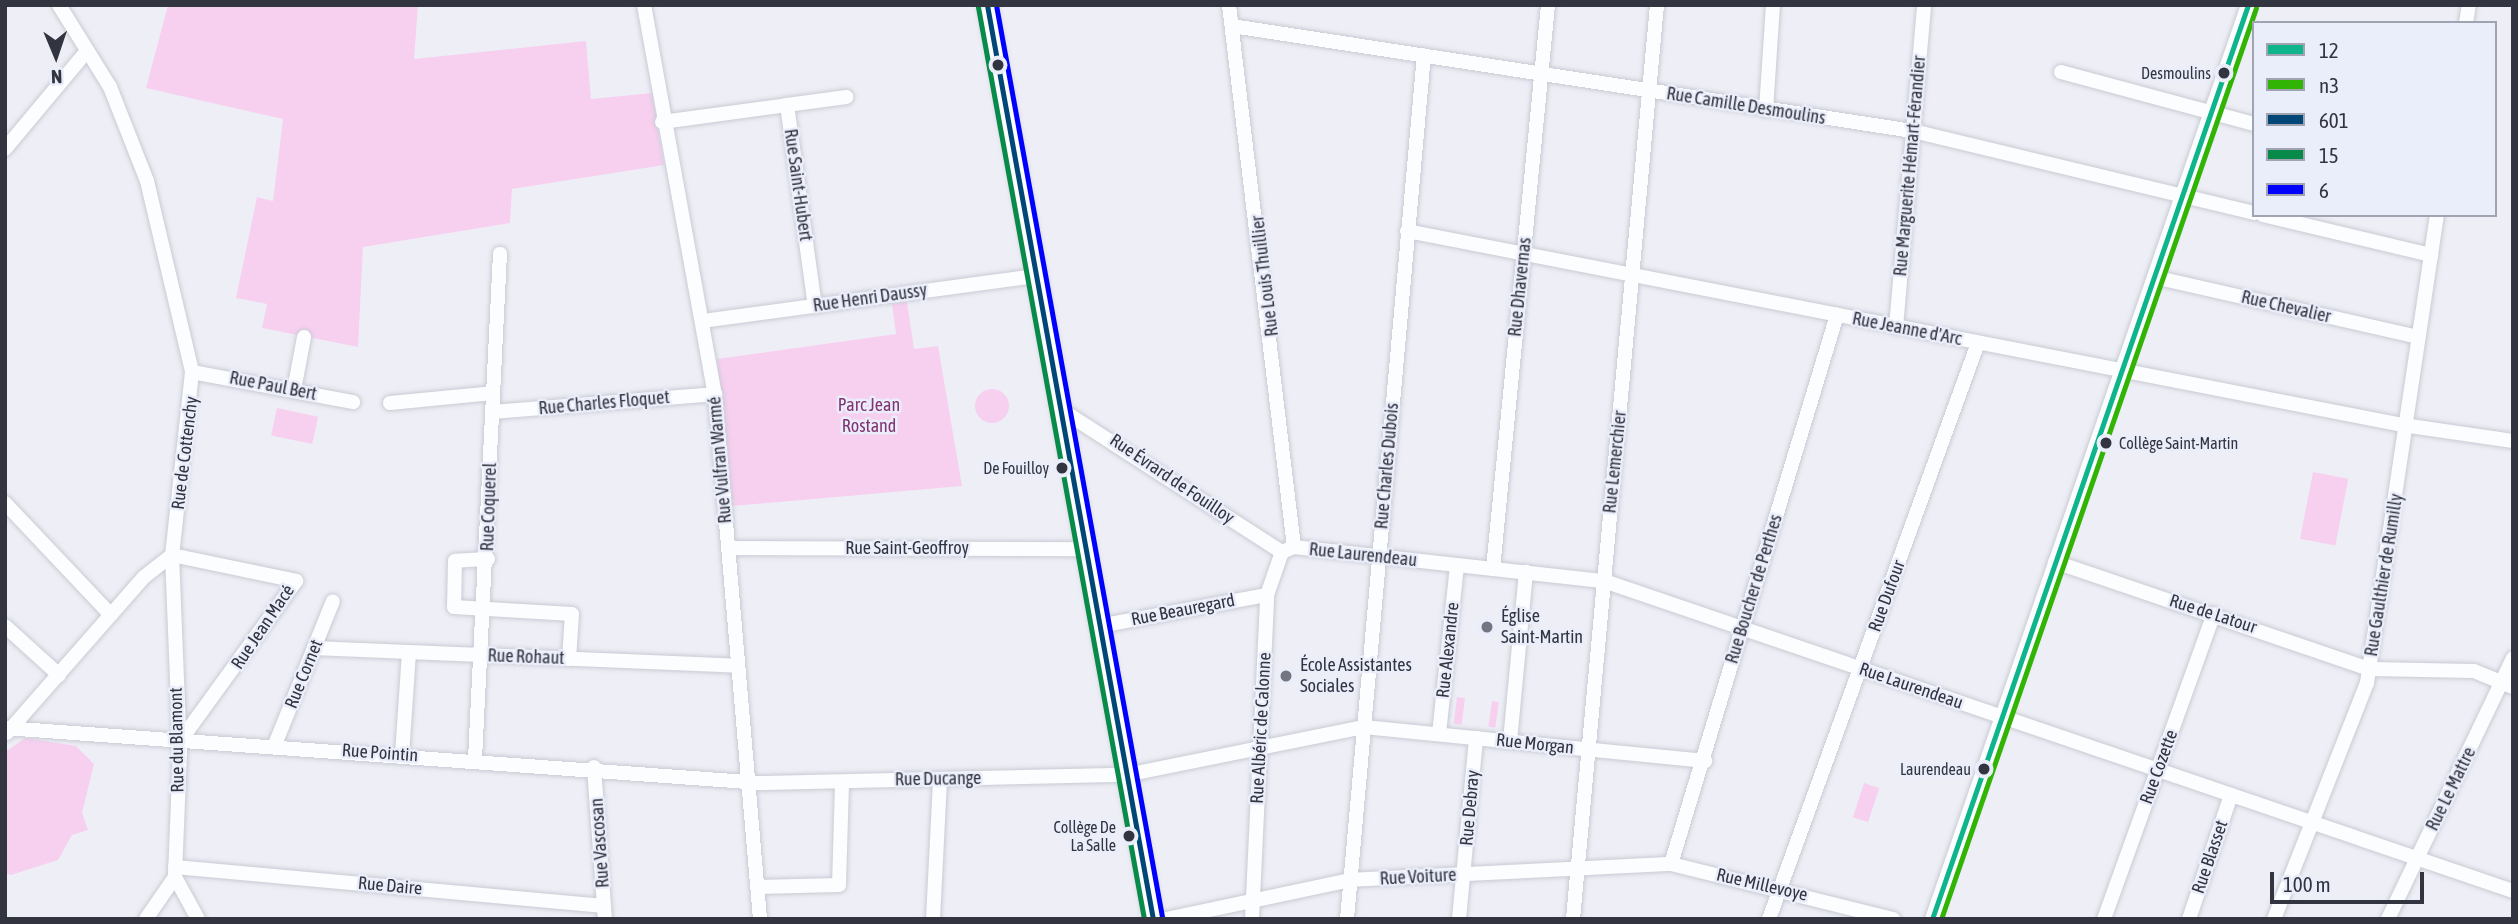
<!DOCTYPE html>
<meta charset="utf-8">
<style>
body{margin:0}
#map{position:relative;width:2518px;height:924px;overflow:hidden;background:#eeeff6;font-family:"Asap Condensed",sans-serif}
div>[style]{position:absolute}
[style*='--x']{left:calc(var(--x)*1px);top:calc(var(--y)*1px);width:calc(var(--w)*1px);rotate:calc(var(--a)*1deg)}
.green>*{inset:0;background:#f7d0f0;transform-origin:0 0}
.round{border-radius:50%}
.roads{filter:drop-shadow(0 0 2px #c9cad4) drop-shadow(0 0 2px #c9cad4)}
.minor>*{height:14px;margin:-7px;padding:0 7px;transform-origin:7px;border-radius:7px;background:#fcfdfe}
.major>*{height:19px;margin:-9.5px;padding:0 9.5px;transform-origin:9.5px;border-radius:9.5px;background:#fcfdfe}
.bus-1>*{height:5px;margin:-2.5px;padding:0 2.5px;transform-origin:2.5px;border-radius:2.5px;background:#0db48c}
.bus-2>*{height:5px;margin:-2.5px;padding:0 2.5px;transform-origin:2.5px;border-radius:2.5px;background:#31b404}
.bus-3>*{height:5px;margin:-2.5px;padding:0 2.5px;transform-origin:2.5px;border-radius:2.5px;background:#004677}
.bus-4>*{height:5px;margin:-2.5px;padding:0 2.5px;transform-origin:2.5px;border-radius:2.5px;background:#088a4b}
.bus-5>*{height:5px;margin:-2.5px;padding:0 2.5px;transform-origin:2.5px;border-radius:2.5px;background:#00f}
.dots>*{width:19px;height:19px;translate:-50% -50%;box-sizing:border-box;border:4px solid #eaedfa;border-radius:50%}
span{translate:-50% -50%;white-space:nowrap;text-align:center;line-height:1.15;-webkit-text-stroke:5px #eaedfa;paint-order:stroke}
.bus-label{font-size:16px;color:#323440}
.right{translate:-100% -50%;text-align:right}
.left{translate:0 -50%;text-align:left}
.street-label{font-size:18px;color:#323440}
.park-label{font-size:18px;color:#833373}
.poi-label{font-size:18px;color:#323440}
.frame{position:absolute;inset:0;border:7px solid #323440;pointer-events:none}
.legend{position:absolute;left:2252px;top:21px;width:245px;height:196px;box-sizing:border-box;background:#eaedfa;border:2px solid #a0a3b0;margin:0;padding:9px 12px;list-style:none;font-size:21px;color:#323440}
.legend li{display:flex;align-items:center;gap:14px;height:35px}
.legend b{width:35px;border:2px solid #a0a3b0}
.north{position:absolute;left:21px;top:21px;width:70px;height:70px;-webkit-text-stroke:5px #eaedfa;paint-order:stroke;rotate:178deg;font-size:19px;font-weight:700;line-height:28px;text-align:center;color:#323440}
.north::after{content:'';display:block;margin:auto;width:24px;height:32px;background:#323440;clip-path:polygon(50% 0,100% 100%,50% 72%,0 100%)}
.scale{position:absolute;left:2270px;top:872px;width:154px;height:32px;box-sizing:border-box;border:4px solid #323440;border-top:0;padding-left:9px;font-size:21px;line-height:24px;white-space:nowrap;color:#323440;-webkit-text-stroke:5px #eaedfa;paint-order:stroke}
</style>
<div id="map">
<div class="green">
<i style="clip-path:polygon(168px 5px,418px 5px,414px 59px,586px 41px,591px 99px,652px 93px,664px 165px,512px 189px,510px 223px,363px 247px,358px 347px,262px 328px,267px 304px,236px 298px,257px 197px,273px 201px,283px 119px,146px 88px)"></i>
<i style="clip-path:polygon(907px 302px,914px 349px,938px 346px,962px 486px,732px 506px,717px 359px,896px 334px,892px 304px)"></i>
<i class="round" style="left:975px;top:389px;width:34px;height:34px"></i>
<i style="left:277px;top:408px;width:42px;height:28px;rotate:12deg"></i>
<i style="left:2313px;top:472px;width:36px;height:68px;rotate:11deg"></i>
<i style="left:1457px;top:697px;width:8px;height:27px;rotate:7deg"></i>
<i style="left:1492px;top:701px;width:7px;height:26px;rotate:8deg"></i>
<i style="clip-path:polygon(25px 738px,76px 746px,94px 764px,82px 813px,88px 830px,72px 835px,58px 860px,11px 875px,5px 873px,5px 752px)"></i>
<i style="left:1864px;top:783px;width:16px;height:36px;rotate:18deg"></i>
</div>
<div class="roads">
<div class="minor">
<i style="--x:59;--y:5;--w:97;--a:58.1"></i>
<i style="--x:110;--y:87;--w:101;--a:68.5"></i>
<i style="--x:147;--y:181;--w:196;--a:76.7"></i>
<i style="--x:192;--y:372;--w:184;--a:96.2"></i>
<i style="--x:172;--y:555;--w:196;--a:87.7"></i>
<i style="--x:180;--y:751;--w:126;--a:92.3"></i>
<i style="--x:175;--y:877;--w:48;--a:61.3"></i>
<i style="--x:644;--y:5;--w:395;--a:79.7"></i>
<i style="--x:715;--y:394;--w:527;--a:85.1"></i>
<i style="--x:1229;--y:5;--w:546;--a:83.16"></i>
<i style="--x:2466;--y:23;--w:18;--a:-81"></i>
<i style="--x:1232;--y:26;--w:689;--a:8.77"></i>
<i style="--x:1913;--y:131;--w:351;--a:13.5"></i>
<i style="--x:2061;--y:72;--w:200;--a:15.1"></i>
<i style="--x:787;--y:105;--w:60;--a:-7.7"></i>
<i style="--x:1766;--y:110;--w:105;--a:-86.2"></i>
<i style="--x:662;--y:122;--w:126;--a:-7.7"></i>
<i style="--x:787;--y:105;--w:203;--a:82.1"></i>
<i style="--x:5;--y:149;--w:128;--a:-50.1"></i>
<i style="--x:2263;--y:215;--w:173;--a:13.4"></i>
<i style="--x:1407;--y:231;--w:1015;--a:11.02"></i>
<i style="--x:2403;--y:425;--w:111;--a:8.3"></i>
<i style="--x:2154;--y:277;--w:271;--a:12.8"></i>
<i style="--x:703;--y:321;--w:336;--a:-7.7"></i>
<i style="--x:1896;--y:327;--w:323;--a:-85"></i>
<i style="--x:192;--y:372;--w:164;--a:10.6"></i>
<i style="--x:294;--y:390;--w:54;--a:-79.3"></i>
<i style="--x:390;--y:403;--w:103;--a:-5.5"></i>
<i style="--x:1060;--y:409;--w:264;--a:32.8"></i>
<i style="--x:493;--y:412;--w:223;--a:-4.6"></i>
<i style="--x:5;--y:503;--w:154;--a:46.6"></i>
<i style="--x:728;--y:548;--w:357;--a:0.2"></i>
<i style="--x:172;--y:555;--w:127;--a:11.8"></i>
<i style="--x:296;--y:581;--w:198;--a:125.9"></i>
<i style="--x:488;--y:559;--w:33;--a:177"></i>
<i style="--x:455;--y:561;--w:46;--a:91.2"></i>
<i style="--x:454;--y:607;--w:118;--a:3.4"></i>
<i style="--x:572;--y:614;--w:45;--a:93.8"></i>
<i style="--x:2055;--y:562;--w:333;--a:18.8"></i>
<i style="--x:2370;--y:669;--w:104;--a:1.1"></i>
<i style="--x:2474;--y:671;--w:42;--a:22.3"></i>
<i style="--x:1493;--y:569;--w:567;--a:-84.43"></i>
<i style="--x:5;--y:626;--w:73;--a:42.2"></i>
<i style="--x:1099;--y:626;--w:171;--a:-10.5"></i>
<i style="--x:314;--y:648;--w:424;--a:2.4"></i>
<i style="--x:5;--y:728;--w:758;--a:4.16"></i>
<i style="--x:761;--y:783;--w:365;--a:-1.3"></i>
<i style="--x:1126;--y:775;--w:243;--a:-11.4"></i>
<i style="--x:1364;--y:727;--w:343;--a:5.7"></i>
<i style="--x:7;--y:733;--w:208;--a:-48.7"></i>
<i style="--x:144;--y:577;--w:36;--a:-38"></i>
<i style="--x:1439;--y:734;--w:170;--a:-83.9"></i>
<i style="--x:1510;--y:741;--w:170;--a:-84.6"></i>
<i style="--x:274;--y:747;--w:157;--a:-68"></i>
<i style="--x:402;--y:755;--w:103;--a:-86.1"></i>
<i style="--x:475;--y:759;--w:506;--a:-87.17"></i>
<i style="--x:594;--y:767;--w:152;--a:85.9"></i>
<i style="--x:1671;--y:864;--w:574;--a:-73.18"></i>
<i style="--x:175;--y:867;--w:431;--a:5.2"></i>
<i style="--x:757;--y:887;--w:82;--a:-1.4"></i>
<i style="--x:839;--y:885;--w:103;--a:-88.3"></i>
<i style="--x:146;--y:919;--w:51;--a:-55.4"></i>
<i style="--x:933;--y:919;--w:140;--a:-87.1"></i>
<i style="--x:1167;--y:919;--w:187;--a:-12"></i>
<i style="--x:1350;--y:880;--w:321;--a:-2.9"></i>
<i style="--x:1671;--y:864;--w:229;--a:13.9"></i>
<i style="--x:1252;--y:919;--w:324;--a:-87.3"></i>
<i style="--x:1267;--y:595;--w:46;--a:-70.8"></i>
<i style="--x:1282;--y:552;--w:13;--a:-23"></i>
<i style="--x:1294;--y:547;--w:312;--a:6.3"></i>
<i style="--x:1604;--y:581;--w:960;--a:18.83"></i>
<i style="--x:1347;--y:919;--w:867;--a:-84.91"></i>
<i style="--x:1459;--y:919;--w:182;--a:-84.6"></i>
<i style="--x:1573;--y:919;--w:918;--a:-84.75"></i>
<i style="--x:1769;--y:919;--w:613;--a:-70.06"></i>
<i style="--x:1932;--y:919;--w:967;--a:-70.93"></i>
<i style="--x:2104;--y:919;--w:324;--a:-70.2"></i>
<i style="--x:2189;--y:919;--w:131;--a:-71.3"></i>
<i style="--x:2274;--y:919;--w:254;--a:-68.5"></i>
<i style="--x:2367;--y:683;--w:473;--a:-81.5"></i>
<i style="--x:2388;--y:919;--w:289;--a:-64.4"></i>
</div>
<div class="major">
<i style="--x:987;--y:5;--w:929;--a:79.71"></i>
</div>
</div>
<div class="bus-1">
<i style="--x:1932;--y:919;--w:967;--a:-70.93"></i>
</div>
<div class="bus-2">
<i style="--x:1941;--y:919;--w:964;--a:-70.93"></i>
</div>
<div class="bus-3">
<i style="--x:987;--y:5;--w:929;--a:79.71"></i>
</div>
<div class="bus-4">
<i style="--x:978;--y:7;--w:927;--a:79.68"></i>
</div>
<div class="bus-5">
<i style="--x:996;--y:5;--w:927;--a:79.68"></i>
</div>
<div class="dots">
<i style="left:998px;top:65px;background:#323440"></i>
<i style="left:2224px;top:73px;background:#323440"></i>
<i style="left:2106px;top:443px;background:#323440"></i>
<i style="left:1062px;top:468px;background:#323440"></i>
<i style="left:1487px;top:627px;background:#747580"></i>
<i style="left:1286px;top:676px;background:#747580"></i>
<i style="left:1984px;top:769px;background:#323440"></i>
<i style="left:1129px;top:836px;background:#323440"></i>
</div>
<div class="bus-label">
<span class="right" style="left:2211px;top:73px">Desmoulins</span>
<span class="left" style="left:2119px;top:443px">Collège Saint-Martin</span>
<span class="right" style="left:1049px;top:468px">De Fouilloy</span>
<span class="right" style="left:1971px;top:769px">Laurendeau</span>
<span class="right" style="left:1116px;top:836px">Collège De<br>La Salle</span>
</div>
<div class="street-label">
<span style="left:1746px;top:106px;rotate:9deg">Rue Camille Desmoulins</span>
<span style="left:1910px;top:166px;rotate:-85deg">Rue Marguerite Hémart-Férandier</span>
<span style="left:798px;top:185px;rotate:82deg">Rue Saint-Hubert</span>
<span style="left:1265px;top:276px;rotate:-97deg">Rue Louis Thuillier</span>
<span style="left:1520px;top:287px;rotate:-84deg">Rue Dhavernas</span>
<span style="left:870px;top:298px;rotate:-8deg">Rue Henri Daussy</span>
<span style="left:2286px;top:307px;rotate:13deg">Rue Chevalier</span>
<span style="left:1907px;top:329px;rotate:11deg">Rue Jeanne d'Arc</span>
<span style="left:273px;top:386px;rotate:11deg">Rue Paul Bert</span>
<span style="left:604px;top:403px;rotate:-5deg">Rue Charles Floquet</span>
<span style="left:185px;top:453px;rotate:-83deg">Rue de Cottenchy</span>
<span style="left:720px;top:460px;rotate:-95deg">Rue Vulfran Warmé</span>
<span style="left:1615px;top:462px;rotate:-84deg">Rue Lemerchier</span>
<span style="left:1387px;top:466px;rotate:-85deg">Rue Charles Dubois</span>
<span style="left:1172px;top:479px;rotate:34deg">Rue Évrard de Fouilloy</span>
<span style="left:489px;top:507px;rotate:-88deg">Rue Coquerel</span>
<span style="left:907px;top:548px">Rue Saint-Geoffroy</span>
<span style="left:1363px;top:555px;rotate:6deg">Rue Laurendeau</span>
<span style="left:2384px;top:575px;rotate:-81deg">Rue Gaulthier de Rumilly</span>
<span style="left:1754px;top:589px;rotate:-73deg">Rue Boucher de Perthes</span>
<span style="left:1887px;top:596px;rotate:-70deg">Rue Dufour</span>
<span style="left:1183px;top:610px;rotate:-11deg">Rue Beauregard</span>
<span style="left:2213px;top:614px;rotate:18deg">Rue de Latour</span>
<span style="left:263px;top:627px;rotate:-56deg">Rue Jean Macé</span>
<span style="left:1448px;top:650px;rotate:-84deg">Rue Alexandre</span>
<span style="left:526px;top:657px;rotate:2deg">Rue Rohaut</span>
<span style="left:304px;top:674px;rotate:-68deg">Rue Cornet</span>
<span style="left:1911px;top:686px;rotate:19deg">Rue Laurendeau</span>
<span style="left:1261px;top:728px;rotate:-87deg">Rue Albéric de Calonne</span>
<span style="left:177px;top:740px;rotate:-91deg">Rue du Blamont</span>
<span style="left:1535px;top:744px;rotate:6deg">Rue Morgan</span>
<span style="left:380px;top:753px;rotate:4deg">Rue Pointin</span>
<span style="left:2159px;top:767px;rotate:-70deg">Rue Cozette</span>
<span style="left:938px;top:779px;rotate:-1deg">Rue Ducange</span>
<span style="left:2451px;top:789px;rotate:-64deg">Rue Le Mattre</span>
<span style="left:1470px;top:808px;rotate:-85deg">Rue Debray</span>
<span style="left:600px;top:843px;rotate:-94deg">Rue Vascosan</span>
<span style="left:2210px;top:857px;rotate:-71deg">Rue Blasset</span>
<span style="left:1418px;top:877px;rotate:-3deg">Rue Voiture</span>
<span style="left:1762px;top:885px;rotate:13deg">Rue Millevoye</span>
<span style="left:390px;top:886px;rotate:5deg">Rue Daire</span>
</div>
<div class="park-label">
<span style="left:869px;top:416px">Parc Jean<br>Rostand</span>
</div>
<div class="poi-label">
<span class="left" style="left:1501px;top:627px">Église<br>Saint-Martin</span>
<span class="left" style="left:1300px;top:676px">École Assistantes<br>Sociales</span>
</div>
<div class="frame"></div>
<ul class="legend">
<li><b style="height:9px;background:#0db48c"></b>12</li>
<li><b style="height:9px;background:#31b404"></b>n3</li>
<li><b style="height:9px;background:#004677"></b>601</li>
<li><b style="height:9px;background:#088a4b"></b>15</li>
<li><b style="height:9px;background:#00f"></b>6</li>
</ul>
<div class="north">N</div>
<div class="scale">100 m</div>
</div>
